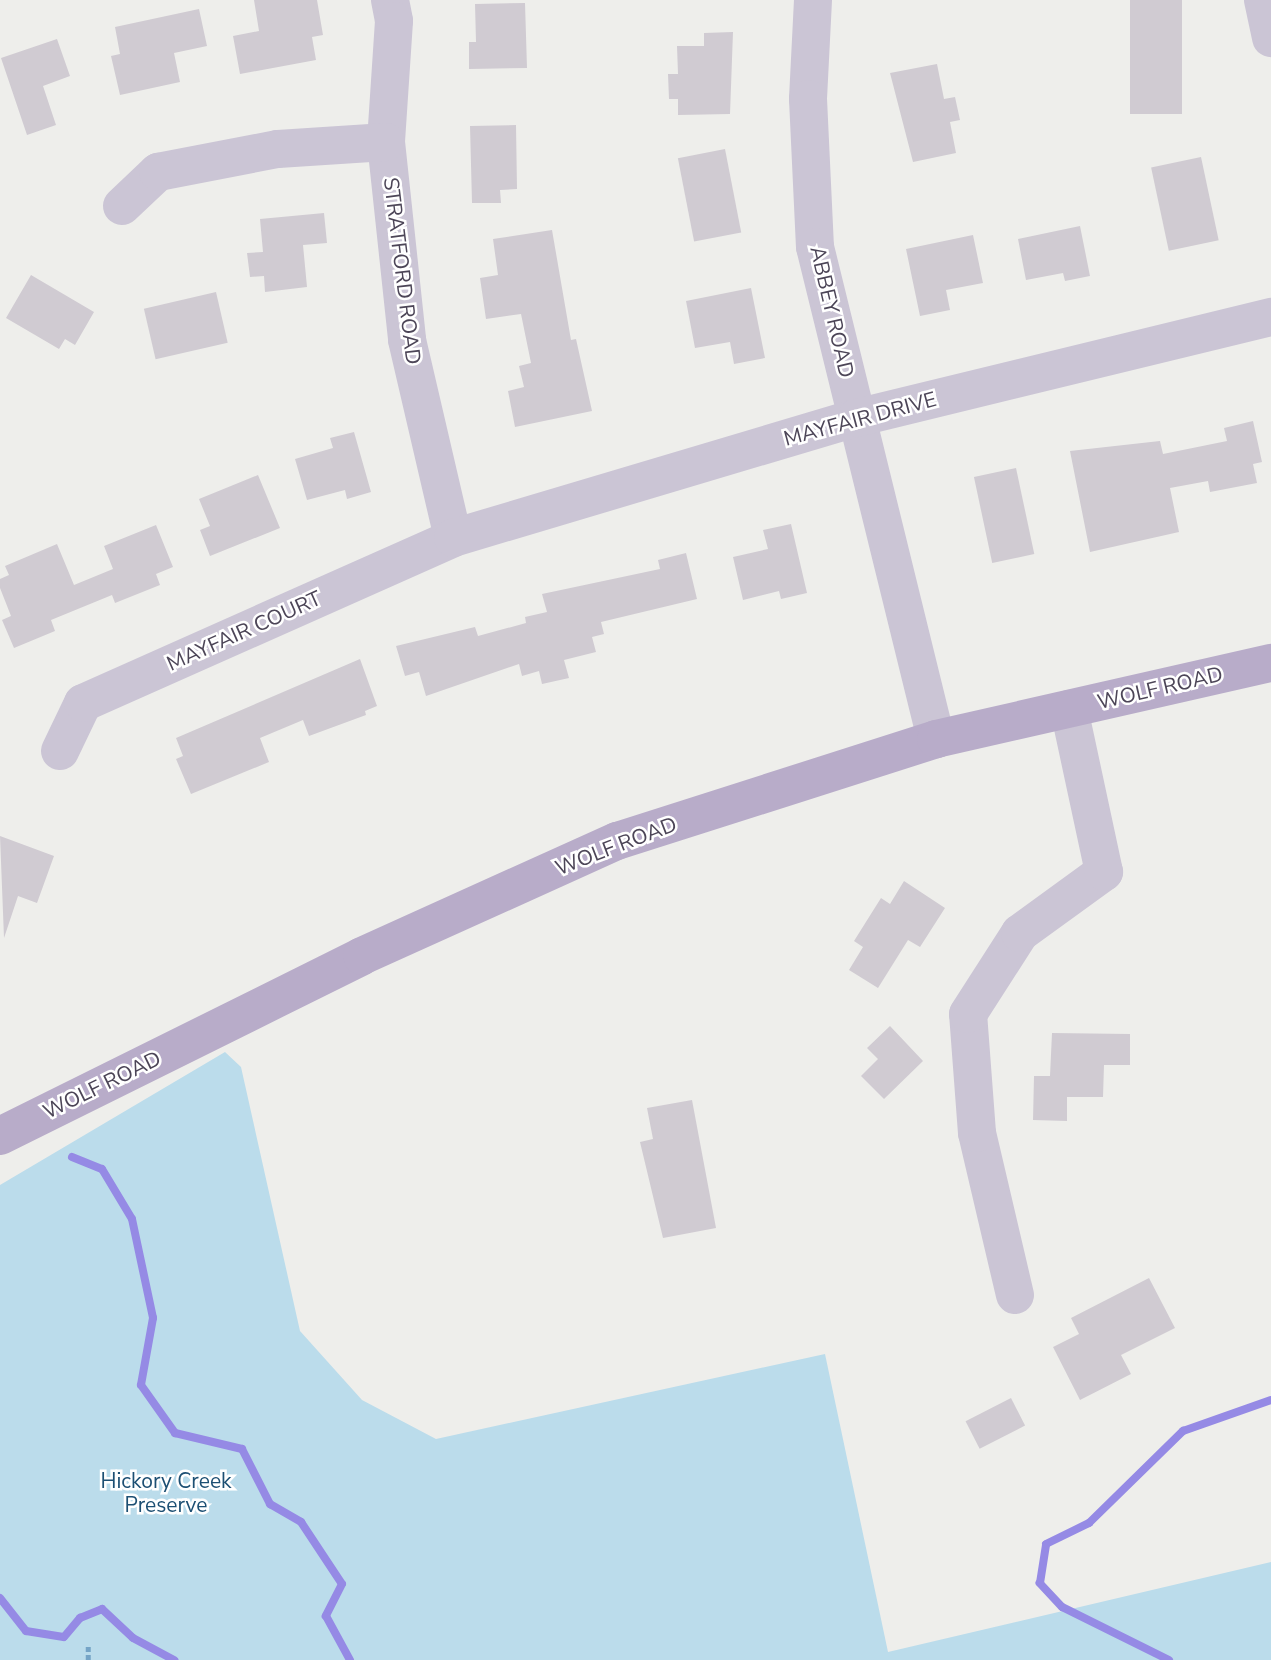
<!DOCTYPE html>
<style>
body{margin:0}
#map{position:relative;width:1271px;height:1660px;overflow:hidden;background:#eeeeeb;font-family:"Nunito Sans",sans-serif}
div>[style]{position:absolute}
[style*='--x']{left:calc(var(--x)*1px);top:calc(var(--y)*1px);width:calc(var(--w)*1px);rotate:calc(var(--a)*1deg)}
.green>*{inset:0;background:#bbdceb}
.stream>*{height:8px;margin:-4px;padding:0 4px;transform-origin:4px;border-radius:4px;background:#958ae5}
.building>*{inset:0;background:#d0cbd2;transform-origin:0 0}
.path>*{height:4.5px;margin-top:-2.25px;transform-origin:0;background:repeating-linear-gradient(90deg,#75a4c6 0 5px,transparent 0 8.5px)}
.minor>*{height:38px;margin:-19px;padding:0 19px;transform-origin:19px;border-radius:19px;background:#cbc5d5}
.major>*{height:38px;margin:-19px;padding:0 19px;transform-origin:19px;border-radius:19px;background:#b8acc9}
span{translate:-50% -50%;white-space:nowrap;text-align:center;line-height:1.15;-webkit-text-stroke:5px #fff;paint-order:stroke}
.street-label{font-size:21px;color:#4c4557}
.park-label{font-size:21px;color:#1c4f73}
</style>
<div id="map">
<div class="green">
<i style="clip-path:polygon(225px 1052px,241px 1067px,300px 1331px,362px 1400px,436px 1439px,825px 1354px,888px 1652px,1271px 1562px,1271px 1660px,0 1660px,0 1185px)"></i>
</div>
<div class="stream">
<i style="--x:72;--y:1157;--w:32;--a:22"></i>
<i style="--x:102;--y:1169;--w:58;--a:59"></i>
<i style="--x:132;--y:1219;--w:101;--a:78"></i>
<i style="--x:153;--y:1318;--w:68;--a:100.2"></i>
<i style="--x:141;--y:1385;--w:59;--a:54.7"></i>
<i style="--x:175;--y:1433;--w:69;--a:13.4"></i>
<i style="--x:242;--y:1449;--w:62;--a:63"></i>
<i style="--x:270;--y:1504;--w:36;--a:30"></i>
<i style="--x:301;--y:1522;--w:74;--a:56.5"></i>
<i style="--x:342;--y:1584;--w:36;--a:117"></i>
<i style="--x:326;--y:1616;--w:50;--a:61.4"></i>
<i style="--x:0;--y:1598;--w:42;--a:51.8"></i>
<i style="--x:26;--y:1631;--w:38;--a:9"></i>
<i style="--x:64;--y:1637;--w:25;--a:-50"></i>
<i style="--x:80;--y:1618;--w:24;--a:-22"></i>
<i style="--x:102;--y:1609;--w:42;--a:43.1"></i>
<i style="--x:133;--y:1638;--w:47;--a:28.2"></i>
<i style="--x:1169;--y:1660;--w:119;--a:-153.6"></i>
<i style="--x:1062;--y:1607;--w:33;--a:-133"></i>
<i style="--x:1040;--y:1583;--w:39;--a:-81"></i>
<i style="--x:1046;--y:1544;--w:48;--a:-26"></i>
<i style="--x:1089;--y:1523;--w:132;--a:-44.4"></i>
<i style="--x:1183;--y:1431;--w:93;--a:-19.4"></i>
</div>
<div class="building">
<i style="clip-path:polygon(254px 0,317px 0,323px 35px,312px 37px,316px 60px,240px 74px,233px 36px,259px 31px)"></i>
<i style="left:1130px;top:0;width:52px;height:114px"></i>
<i style="clip-path:polygon(525px 3px,527px 68px,469px 69px,469px 42px,476px 42px,475px 4px)"></i>
<i style="clip-path:polygon(199px 9px,207px 46px,174px 53px,180px 82px,120px 95px,111px 56px,120px 54px,115px 27px)"></i>
<i style="clip-path:polygon(733px 32px,730px 114px,678px 115px,678px 99px,669px 99px,668px 74px,678px 74px,677px 46px,704px 46px,704px 33px)"></i>
<i style="clip-path:polygon(57px 39px,70px 76px,43px 86px,56px 125px,27px 135px,1px 58px)"></i>
<i style="clip-path:polygon(937px 64px,944px 99px,955px 97px,960px 120px,950px 122px,956px 153px,913px 162px,890px 73px)"></i>
<i style="clip-path:polygon(516px 125px,517px 189px,500px 190px,501px 203px,472px 203px,470px 126px)"></i>
<i style="left:725px;top:149px;width:85px;height:48px;rotate:79deg"></i>
<i style="left:1201px;top:157px;width:85px;height:51px;rotate:78deg"></i>
<i style="clip-path:polygon(324px 213px,327px 243px,303px 245px,307px 287px,265px 292px,264px 276px,250px 277px,247px 253px,263px 252px,260px 219px)"></i>
<i style="clip-path:polygon(1080px 226px,1090px 276px,1065px 281px,1063px 273px,1026px 280px,1018px 239px)"></i>
<i style="clip-path:polygon(552px 230px,571px 340px,576px 339px,592px 411px,515px 427px,508px 391px,524px 387px,519px 366px,531px 363px,521px 314px,486px 319px,480px 278px,498px 275px,493px 239px)"></i>
<i style="clip-path:polygon(973px 235px,983px 283px,946px 290px,950px 310px,920px 316px,906px 249px)"></i>
<i style="clip-path:polygon(31px 275px,94px 312px,75px 345px,65px 339px,59px 349px,6px 318px)"></i>
<i style="clip-path:polygon(751px 288px,765px 358px,734px 364px,730px 342px,695px 348px,686px 301px)"></i>
<i style="left:216px;top:292px;width:52px;height:74px;rotate:77deg"></i>
<i style="clip-path:polygon(1253px 421px,1262px 462px,1253px 464px,1257px 483px,1210px 492px,1208px 481px,1170px 488px,1179px 532px,1090px 552px,1070px 451px,1160px 441px,1163px 454px,1227px 441px,1224px 428px)"></i>
<i style="clip-path:polygon(354px 432px,371px 492px,347px 499px,345px 490px,307px 500px,295px 459px,333px 448px,330px 438px)"></i>
<i style="left:1016px;top:468px;width:88px;height:43px;rotate:78deg"></i>
<i style="clip-path:polygon(258px 475px,280px 528px,210px 556px,200px 530px,210px 526px,199px 499px)"></i>
<i style="clip-path:polygon(791px 524px,807px 593px,781px 599px,779px 591px,743px 600px,733px 557px,768px 549px,763px 530px)"></i>
<i style="clip-path:polygon(156px 525px,173px 567px,156px 574px,160px 585px,115px 603px,112px 595px,51px 620px,55px 631px,14px 648px,2px 620px,11px 616px,0 588px,0 579px,9px 575px,5px 566px,57px 544px,74px 585px,113px 569px,104px 546px)"></i>
<i style="clip-path:polygon(686px 553px,697px 599px,601px 622px,604px 634px,592px 637px,596px 652px,564px 660px,569px 678px,542px 684px,539px 671px,522px 676px,519px 664px,426px 696px,419px 672px,405px 676px,396px 646px,475px 627px,478px 636px,526px 623px,525px 617px,547px 612px,542px 594px,660px 569px,658px 560px)"></i>
<i style="clip-path:polygon(360px 659px,377px 706px,365px 711px,366px 715px,309px 736px,303px 720px,260px 738px,269px 762px,191px 794px,176px 759px,183px 756px,176px 738px)"></i>
<i style="clip-path:polygon(0 836px,54px 856px,37px 903px,18px 896px,4px 938px)"></i>
<i style="clip-path:polygon(904px 881px,945px 908px,920px 947px,908px 940px,878px 988px,849px 970px,863px 947px,854px 941px,881px 898px,890px 904px)"></i>
<i style="clip-path:polygon(890px 1026px,923px 1061px,884px 1099px,861px 1076px,878px 1059px,867px 1048px)"></i>
<i style="clip-path:polygon(1052px 1033px,1130px 1034px,1130px 1065px,1104px 1065px,1103px 1097px,1067px 1097px,1067px 1121px,1033px 1120px,1034px 1076px,1050px 1076px)"></i>
<i style="clip-path:polygon(692px 1100px,716px 1228px,663px 1238px,640px 1142px,653px 1139px,647px 1108px)"></i>
<i style="clip-path:polygon(1149px 1278px,1175px 1328px,1121px 1355px,1131px 1374px,1080px 1400px,1053px 1347px,1079px 1334px,1071px 1318px)"></i>
<i style="left:1011px;top:1398px;width:31px;height:51px;rotate:63deg"></i>
</div>
<div class="path">
<i style="--x:88;--y:1660;--w:16;--a:-90"></i>
</div>
<div class="minor">
<i style="--x:390;--y:0;--w:21;--a:79"></i>
<i style="--x:394;--y:21;--w:121;--a:93.8"></i>
<i style="--x:386;--y:142;--w:199;--a:83.9"></i>
<i style="--x:407;--y:340;--w:203;--a:76.9"></i>
<i style="--x:813;--y:0;--w:99;--a:92.9"></i>
<i style="--x:808;--y:99;--w:148;--a:87.3"></i>
<i style="--x:815;--y:247;--w:507;--a:76.18"></i>
<i style="--x:1263;--y:0;--w:39;--a:78"></i>
<i style="--x:122;--y:206;--w:50;--a:-43.4"></i>
<i style="--x:158;--y:172;--w:122;--a:-10.9"></i>
<i style="--x:278;--y:149;--w:108;--a:-3.7"></i>
<i style="--x:60;--y:751;--w:53;--a:-64.4"></i>
<i style="--x:83;--y:703;--w:405;--a:-24"></i>
<i style="--x:453;--y:538;--w:420;--a:-16.6"></i>
<i style="--x:856;--y:418;--w:427;--a:-13.7"></i>
<i style="--x:1015;--y:1295;--w:166;--a:-103.2"></i>
<i style="--x:977;--y:1133;--w:119;--a:-94.3"></i>
<i style="--x:968;--y:1014;--w:96;--a:-57.3"></i>
<i style="--x:1020;--y:933;--w:104;--a:-36"></i>
<i style="--x:1104;--y:872;--w:167;--a:-102.1"></i>
</div>
<div class="major">
<i style="--x:0;--y:1136;--w:404;--a:-26.4"></i>
<i style="--x:362;--y:956;--w:280;--a:-24.3"></i>
<i style="--x:617;--y:841;--w:335;--a:-17.7"></i>
<i style="--x:936;--y:739;--w:344;--a:-12.8"></i>
</div>
<div class="street-label">
<span style="left:402px;top:271px;rotate:83deg">STRATFORD ROAD</span>
<span style="left:832px;top:312px;rotate:77deg">ABBEY ROAD</span>
<span style="left:860px;top:419px;rotate:-15deg">MAYFAIR DRIVE</span>
<span style="left:244px;top:631px;rotate:-24deg">MAYFAIR COURT</span>
<span style="left:1160px;top:688px;rotate:-13deg">WOLF ROAD</span>
<span style="left:616px;top:846px;rotate:-21deg">WOLF ROAD</span>
<span style="left:102px;top:1085px;rotate:-26deg">WOLF ROAD</span>
</div>
<div class="park-label">
<span style="left:166px;top:1493px">Hickory Creek<br>Preserve</span>
</div>
</div>
